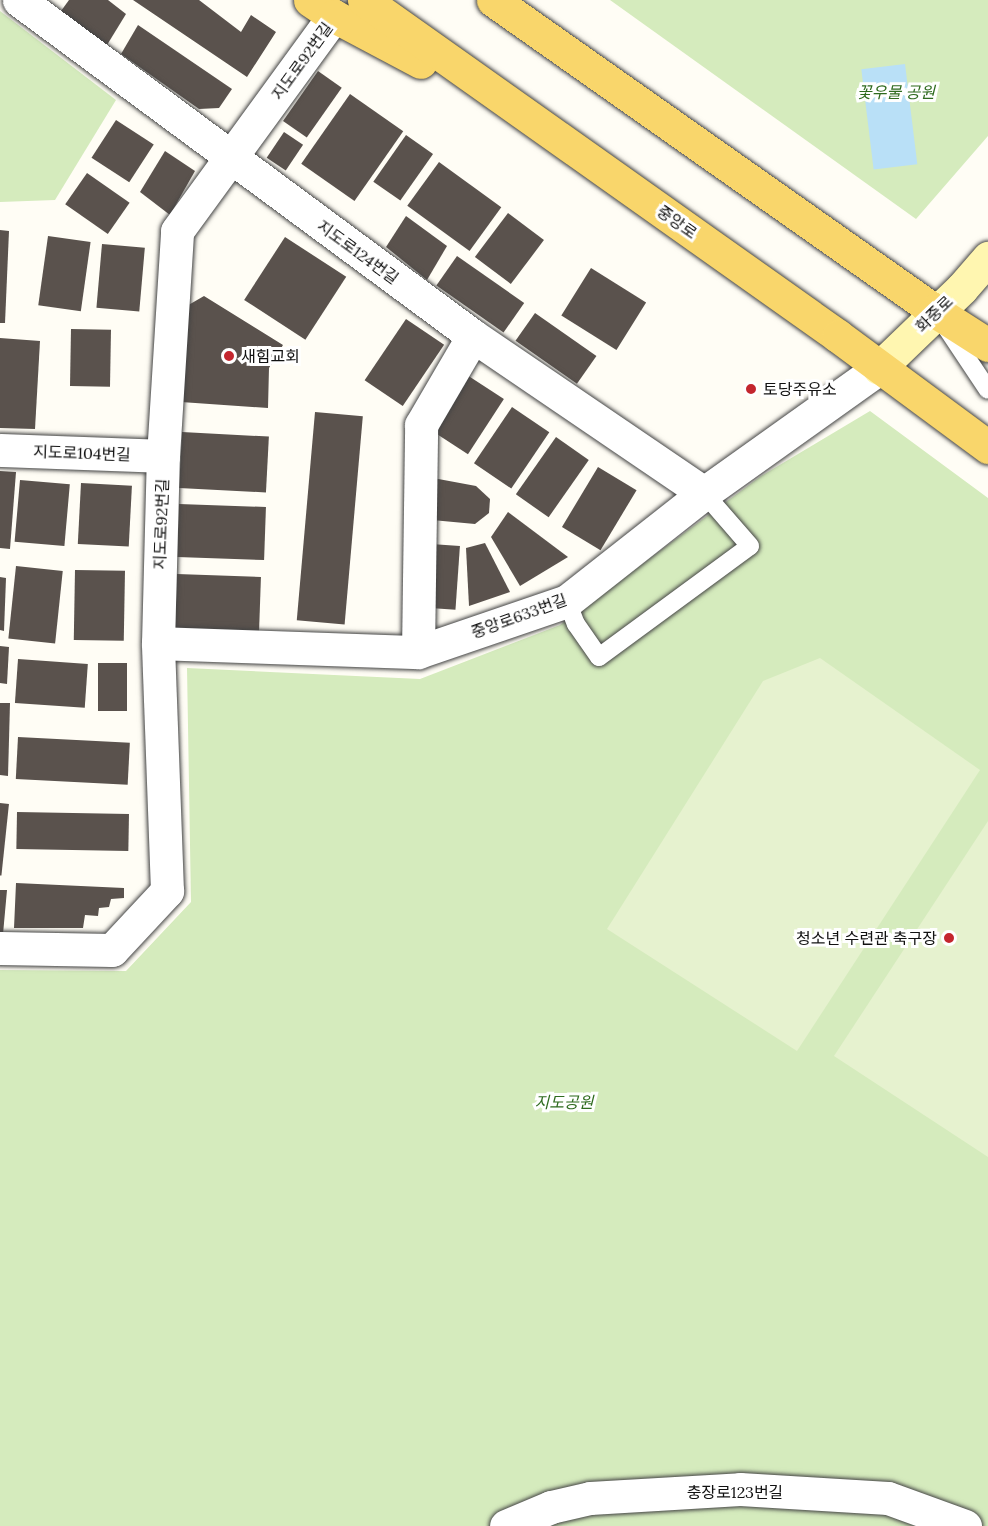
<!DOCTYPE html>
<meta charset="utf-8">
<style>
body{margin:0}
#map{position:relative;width:988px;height:1526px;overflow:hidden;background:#fffdf5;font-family:Lora,"Noto Sans KR",serif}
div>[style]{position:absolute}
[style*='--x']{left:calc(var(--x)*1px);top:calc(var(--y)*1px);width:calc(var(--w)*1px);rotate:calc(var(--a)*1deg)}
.green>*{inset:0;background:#d5ebbd}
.pitch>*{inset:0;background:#e6f2cf}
.water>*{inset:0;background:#b9e0f7;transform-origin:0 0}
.building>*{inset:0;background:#5a524d;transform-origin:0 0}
.roads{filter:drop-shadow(0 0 2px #444) drop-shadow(0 0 2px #444)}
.lane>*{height:18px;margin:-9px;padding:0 9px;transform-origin:9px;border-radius:9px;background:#fff}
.street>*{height:33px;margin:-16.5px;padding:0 16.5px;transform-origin:16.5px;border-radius:16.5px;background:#fff}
.secondary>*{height:33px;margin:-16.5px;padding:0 16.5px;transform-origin:16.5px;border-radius:16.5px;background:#fff6b0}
.primary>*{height:33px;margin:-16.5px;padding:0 16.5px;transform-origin:16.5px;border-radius:16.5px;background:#f9d66b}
.dots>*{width:16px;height:16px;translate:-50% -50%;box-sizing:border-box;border:3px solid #fff;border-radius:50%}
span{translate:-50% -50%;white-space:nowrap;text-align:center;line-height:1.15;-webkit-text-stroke:6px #fff;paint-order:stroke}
.street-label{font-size:16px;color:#111}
.park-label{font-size:16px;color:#2f6b1f;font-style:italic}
.poi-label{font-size:16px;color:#111}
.left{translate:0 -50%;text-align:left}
.right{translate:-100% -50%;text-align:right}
</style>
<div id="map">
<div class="green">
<i style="clip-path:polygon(610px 0,988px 0,988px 136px,916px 219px)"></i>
<i style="clip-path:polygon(0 11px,116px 100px,55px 200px,0 202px)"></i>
<i style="clip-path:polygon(870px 411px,988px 498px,988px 1526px,0 1526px,0 970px,126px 971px,191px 902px,187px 668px,420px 679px,560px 625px,761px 476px)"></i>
</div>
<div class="pitch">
<i style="clip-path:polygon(820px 658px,980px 770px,797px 1051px,607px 929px,763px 681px)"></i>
<i style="clip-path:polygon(988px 821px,988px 1157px,834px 1056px)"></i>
</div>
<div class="water">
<i style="left:905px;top:64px;width:101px;height:44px;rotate:83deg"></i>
</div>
<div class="building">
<i style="clip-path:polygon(69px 0,108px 0,126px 14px,107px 45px,61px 11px)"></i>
<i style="clip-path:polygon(133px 0,199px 0,241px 32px,251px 15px,276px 32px,247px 77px)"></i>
<i style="clip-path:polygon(138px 25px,232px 89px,219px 108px,199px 109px,121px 54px)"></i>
<i style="left:318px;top:71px;width:29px;height:61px;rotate:35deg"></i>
<i style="left:350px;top:94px;width:65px;height:85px;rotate:35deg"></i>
<i style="left:116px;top:120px;width:45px;height:45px;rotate:33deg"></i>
<i style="left:284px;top:132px;width:23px;height:31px;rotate:34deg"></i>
<i style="left:406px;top:135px;width:33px;height:57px;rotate:35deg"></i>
<i style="clip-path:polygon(165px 151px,195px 171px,170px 215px,140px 192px)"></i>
<i style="left:439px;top:162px;width:77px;height:54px;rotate:36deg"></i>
<i style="left:87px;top:173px;width:52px;height:38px;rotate:35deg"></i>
<i style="left:508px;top:213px;width:45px;height:55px;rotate:37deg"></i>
<i style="clip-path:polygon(406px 216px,447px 246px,427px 280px,386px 247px)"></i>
<i style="clip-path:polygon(0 230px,9px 231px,5px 323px,0 323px)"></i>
<i style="left:48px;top:236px;width:43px;height:70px;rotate:8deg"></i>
<i style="left:285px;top:237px;width:73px;height:75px;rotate:33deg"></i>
<i style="left:102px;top:244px;width:43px;height:64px;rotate:5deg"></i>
<i style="left:457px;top:256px;width:82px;height:36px;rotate:35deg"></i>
<i style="left:591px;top:268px;width:65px;height:56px;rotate:32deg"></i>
<i style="clip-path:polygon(204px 296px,283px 345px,269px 368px,268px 408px,181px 402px,185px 307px)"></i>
<i style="left:535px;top:313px;width:75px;height:34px;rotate:35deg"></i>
<i style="left:406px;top:319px;width:46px;height:74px;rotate:34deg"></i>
<i style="left:71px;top:329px;width:40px;height:57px;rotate:1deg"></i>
<i style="clip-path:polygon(0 338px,40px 341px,35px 429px,0 428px)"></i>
<i style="left:467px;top:375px;width:44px;height:66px;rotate:33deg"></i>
<i style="left:512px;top:407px;width:45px;height:68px;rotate:34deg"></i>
<i style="left:315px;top:412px;width:48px;height:209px;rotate:5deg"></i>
<i style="left:182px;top:432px;width:87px;height:56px;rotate:3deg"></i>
<i style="left:556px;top:437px;width:40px;height:70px;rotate:35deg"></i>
<i style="left:598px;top:467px;width:45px;height:70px;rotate:31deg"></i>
<i style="clip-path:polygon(0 471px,16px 472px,10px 549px,0 548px)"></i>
<i style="clip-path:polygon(433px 478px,476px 486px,490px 499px,489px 513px,475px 524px,432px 520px)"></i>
<i style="left:20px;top:480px;width:50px;height:62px;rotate:5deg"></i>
<i style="left:81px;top:483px;width:51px;height:61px;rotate:3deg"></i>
<i style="left:179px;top:504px;width:87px;height:53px;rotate:2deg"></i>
<i style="clip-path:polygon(508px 512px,568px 557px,520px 586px,491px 537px)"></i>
<i style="clip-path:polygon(485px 543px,510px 592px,469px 606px,466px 548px)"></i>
<i style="left:431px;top:544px;width:29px;height:64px;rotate:4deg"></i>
<i style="left:16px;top:566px;width:47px;height:73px;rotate:6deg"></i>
<i style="left:75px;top:570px;width:50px;height:70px;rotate:1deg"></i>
<i style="left:177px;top:574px;width:84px;height:55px;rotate:2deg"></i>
<i style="clip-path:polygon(0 577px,6px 578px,4px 631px,0 630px)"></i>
<i style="clip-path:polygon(0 646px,9px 647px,7px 684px,0 683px)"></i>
<i style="left:18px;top:659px;width:70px;height:44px;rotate:4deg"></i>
<i style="left:98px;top:663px;width:29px;height:48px"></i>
<i style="clip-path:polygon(0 703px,10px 703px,8px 776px,0 775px)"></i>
<i style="left:18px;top:737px;width:112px;height:42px;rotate:3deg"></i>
<i style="left:0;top:803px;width:9px;height:72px;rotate:6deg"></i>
<i style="left:17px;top:812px;width:112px;height:37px;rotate:1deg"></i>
<i style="clip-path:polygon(16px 883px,124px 888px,124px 898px,111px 899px,109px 907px,99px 908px,98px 916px,85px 915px,83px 928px,14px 928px)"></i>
<i style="clip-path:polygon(0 890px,7px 890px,3px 934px,0 934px)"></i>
</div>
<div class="roads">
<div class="lane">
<i style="--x:944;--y:324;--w:79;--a:56.3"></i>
<i style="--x:567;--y:601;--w:25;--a:69"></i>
<i style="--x:576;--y:624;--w:40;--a:55.1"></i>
<i style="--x:599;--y:657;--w:187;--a:-36.3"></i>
<i style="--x:750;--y:546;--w:70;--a:-131"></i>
</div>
<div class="street">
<i style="--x:19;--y:0;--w:565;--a:36.5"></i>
<i style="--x:473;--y:336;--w:279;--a:34.2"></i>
<i style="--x:0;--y:450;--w:163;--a:2.1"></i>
<i style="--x:158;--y:643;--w:260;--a:2"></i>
<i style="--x:418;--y:652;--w:157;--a:-18.9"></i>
<i style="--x:567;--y:601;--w:174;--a:-38.2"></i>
<i style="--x:704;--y:493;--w:215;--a:-35.5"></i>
<i style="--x:418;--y:652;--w:227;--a:-89.2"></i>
<i style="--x:421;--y:425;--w:103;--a:-59.7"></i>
<i style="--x:0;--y:948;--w:112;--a:1"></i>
<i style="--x:112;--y:950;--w:81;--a:-47"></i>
<i style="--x:167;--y:891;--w:248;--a:-92.1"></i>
<i style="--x:158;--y:643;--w:187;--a:-88.5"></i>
<i style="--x:163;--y:456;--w:225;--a:-86.4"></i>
<i style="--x:177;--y:231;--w:266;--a:-53.9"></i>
<i style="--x:506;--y:1526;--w:49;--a:-22.9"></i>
<i style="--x:551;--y:1507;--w:40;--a:-13"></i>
<i style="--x:590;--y:1498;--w:150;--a:-3.4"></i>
<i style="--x:740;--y:1489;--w:148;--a:3.5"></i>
<i style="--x:888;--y:1498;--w:82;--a:20"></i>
</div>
<div class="secondary">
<i style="--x:879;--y:368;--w:115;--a:-43.9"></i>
<i style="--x:962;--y:288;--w:40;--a:-49"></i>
</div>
<div class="primary">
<i style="--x:310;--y:0;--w:29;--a:34"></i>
<i style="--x:334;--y:16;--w:98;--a:27.9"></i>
<i style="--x:364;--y:0;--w:581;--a:35.33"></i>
<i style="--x:838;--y:336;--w:187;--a:36.5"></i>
<i style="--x:493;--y:0;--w:540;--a:35.13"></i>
<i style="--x:935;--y:311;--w:63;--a:32.7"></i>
</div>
</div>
<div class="dots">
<i style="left:229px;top:356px;background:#c4262e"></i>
<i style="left:751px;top:389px;background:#c4262e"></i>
<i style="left:949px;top:938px;background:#c4262e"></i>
</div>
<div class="street-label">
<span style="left:302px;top:61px;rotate:-54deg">지도로92번길</span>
<span style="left:677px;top:222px;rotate:35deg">중앙로</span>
<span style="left:358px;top:252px;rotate:36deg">지도로124번길</span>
<span style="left:934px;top:314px;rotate:-44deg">화중로</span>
<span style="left:82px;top:453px;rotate:2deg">지도로104번길</span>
<span style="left:161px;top:524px;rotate:-88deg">지도로92번길</span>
<span style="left:519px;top:616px;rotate:-20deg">중앙로633번길</span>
<span style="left:735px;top:1492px">충장로123번길</span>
</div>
<div class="park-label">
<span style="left:896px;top:92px">꽃우물 공원</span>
<span style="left:564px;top:1102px">지도공원</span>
</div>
<div class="poi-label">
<span class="left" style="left:241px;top:356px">새힘교회</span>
<span class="left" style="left:763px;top:389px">토당주유소</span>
<span class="right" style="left:937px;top:938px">청소년 수련관 축구장</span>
</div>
</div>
